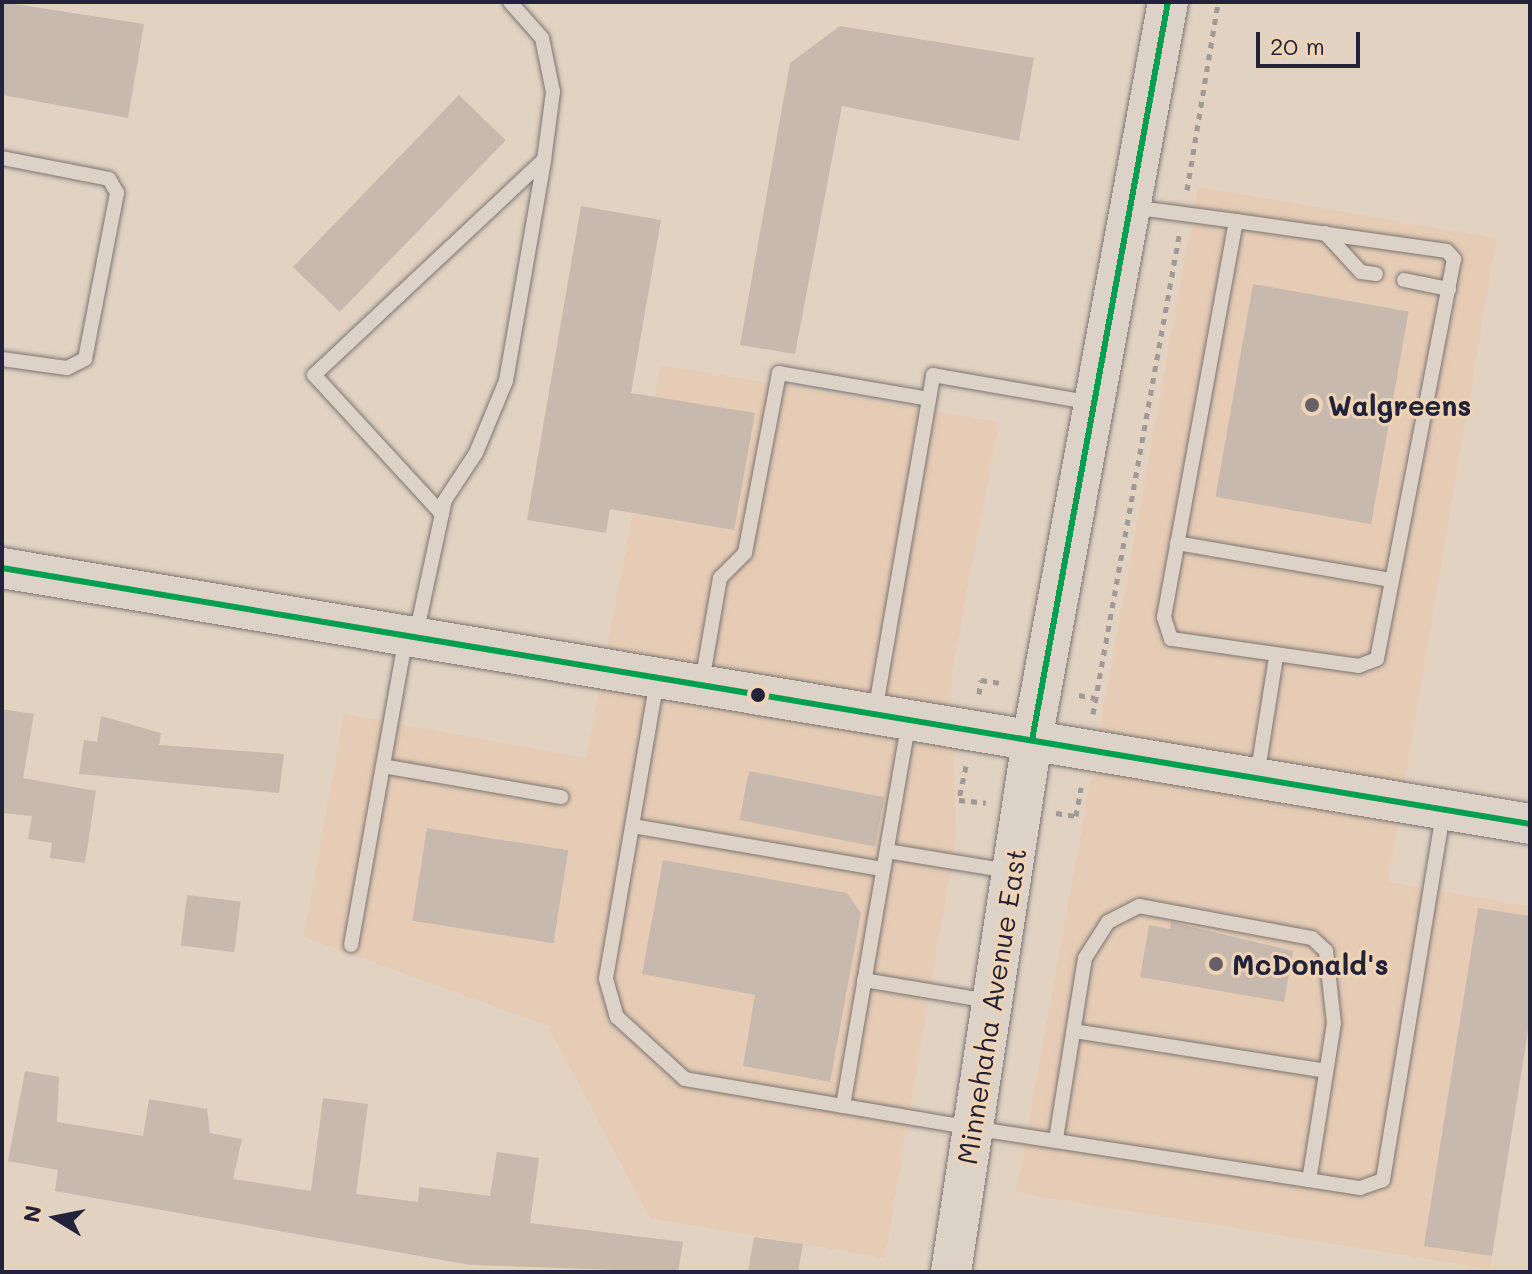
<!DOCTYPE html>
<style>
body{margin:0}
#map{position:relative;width:1532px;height:1274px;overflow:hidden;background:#e1d2c2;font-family:Mali,sans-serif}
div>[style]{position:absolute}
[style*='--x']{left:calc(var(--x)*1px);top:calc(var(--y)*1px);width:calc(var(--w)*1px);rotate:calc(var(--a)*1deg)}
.built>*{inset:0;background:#e6ccb5}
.building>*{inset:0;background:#c8b9af;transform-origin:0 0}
.path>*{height:5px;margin-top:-2.5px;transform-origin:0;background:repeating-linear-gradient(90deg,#a09994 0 6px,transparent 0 12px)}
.roads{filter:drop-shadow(0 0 2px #7c7673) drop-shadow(0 0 2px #7c7673)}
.service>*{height:14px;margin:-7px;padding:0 7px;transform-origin:7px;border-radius:7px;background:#dcd2c7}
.secondary>*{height:40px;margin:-20px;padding:0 20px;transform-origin:20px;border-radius:20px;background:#dcd2c7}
.bus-1>*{height:6px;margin:-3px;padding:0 3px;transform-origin:3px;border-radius:3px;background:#029f50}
.dots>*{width:22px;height:22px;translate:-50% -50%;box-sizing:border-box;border:4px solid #eed3b5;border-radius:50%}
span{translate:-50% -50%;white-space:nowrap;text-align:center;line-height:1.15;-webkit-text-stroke:6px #eed3b5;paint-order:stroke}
.poi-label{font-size:28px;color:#22223b;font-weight:700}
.left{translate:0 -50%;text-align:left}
.street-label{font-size:28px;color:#22223b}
.frame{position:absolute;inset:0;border:4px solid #22223b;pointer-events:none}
.north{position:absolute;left:16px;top:1178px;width:80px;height:80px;-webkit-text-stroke:6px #eed3b5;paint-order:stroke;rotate:280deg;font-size:22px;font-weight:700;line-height:32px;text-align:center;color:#22223b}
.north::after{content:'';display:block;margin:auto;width:28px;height:36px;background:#22223b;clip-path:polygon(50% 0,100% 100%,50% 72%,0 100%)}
.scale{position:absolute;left:1256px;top:32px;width:104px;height:36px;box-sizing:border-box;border:4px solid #22223b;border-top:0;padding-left:10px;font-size:24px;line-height:28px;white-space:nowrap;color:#22223b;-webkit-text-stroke:6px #eed3b5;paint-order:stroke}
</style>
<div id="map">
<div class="built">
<i style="clip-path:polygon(1198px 187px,1496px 238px,1388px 882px,1530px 906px,1530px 1023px,1490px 1269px,1016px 1193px)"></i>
<i style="clip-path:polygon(661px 365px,999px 422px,951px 676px,956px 837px,885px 1258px,650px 1218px,548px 1026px,304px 937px,344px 714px,586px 758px)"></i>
</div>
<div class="building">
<i style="clip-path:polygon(2px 2px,144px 24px,128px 118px,2px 95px)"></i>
<i style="clip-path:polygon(840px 26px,1034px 58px,1019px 141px,842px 106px,795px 354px,740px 345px,790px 63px)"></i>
<i style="left:459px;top:95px;width:65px;height:239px;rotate:44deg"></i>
<i style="clip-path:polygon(581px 206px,661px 220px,631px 393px,755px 413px,734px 530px,610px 509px,606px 533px,527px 520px)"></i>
<i style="left:1253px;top:284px;width:158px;height:216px;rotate:10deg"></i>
<i style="clip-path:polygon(2px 709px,34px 714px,23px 778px,96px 791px,85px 863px,50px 858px,52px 843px,28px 839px,32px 816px,2px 813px)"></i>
<i style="clip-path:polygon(101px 716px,161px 733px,159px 745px,284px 754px,279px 793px,79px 774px,84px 740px,97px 742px)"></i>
<i style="left:749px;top:771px;width:138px;height:50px;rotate:11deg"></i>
<i style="left:427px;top:828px;width:143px;height:94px;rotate:9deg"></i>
<i style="clip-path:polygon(663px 860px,847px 893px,861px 913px,830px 1082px,743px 1066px,755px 995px,642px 974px)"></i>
<i style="left:187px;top:895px;width:54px;height:51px;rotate:7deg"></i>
<i style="clip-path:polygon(1478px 908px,1530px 916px,1530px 1017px,1492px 1256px,1424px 1246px)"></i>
<i style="clip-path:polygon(1171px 922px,1293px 951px,1284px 1002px,1140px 977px,1149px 925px,1170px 929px)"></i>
<i style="clip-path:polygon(25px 1071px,59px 1077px,57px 1122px,143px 1136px,149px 1099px,207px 1109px,210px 1133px,242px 1139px,233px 1179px,311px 1191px,323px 1098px,368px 1104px,356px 1194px,418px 1202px,419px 1187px,490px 1196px,497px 1152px,539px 1158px,530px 1223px,683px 1242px,678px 1272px,470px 1265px,55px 1191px,58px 1170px,8px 1161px)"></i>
<i style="clip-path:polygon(754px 1237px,803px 1244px,798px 1272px,748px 1272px)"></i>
</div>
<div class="path">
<i style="--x:1187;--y:190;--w:191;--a:-80.6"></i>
<i style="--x:979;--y:694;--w:14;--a:-82"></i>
<i style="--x:981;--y:680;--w:24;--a:9"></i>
<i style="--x:1079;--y:695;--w:16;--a:11"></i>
<i style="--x:1093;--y:714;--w:486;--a:-79.8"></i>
<i style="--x:966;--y:766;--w:35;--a:102"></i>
<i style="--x:959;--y:800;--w:27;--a:6"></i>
<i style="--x:1056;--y:813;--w:20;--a:9"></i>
<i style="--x:1076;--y:816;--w:29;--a:-80"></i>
</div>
<div class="roads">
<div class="service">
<i style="--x:2;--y:158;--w:109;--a:11.1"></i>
<i style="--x:109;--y:179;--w:16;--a:60"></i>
<i style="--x:117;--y:193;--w:169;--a:100.9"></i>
<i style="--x:85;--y:359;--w:20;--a:153"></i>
<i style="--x:67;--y:368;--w:66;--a:-172.1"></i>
<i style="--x:1131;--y:207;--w:106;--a:7.6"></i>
<i style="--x:1236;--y:221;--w:213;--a:8.1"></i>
<i style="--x:1447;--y:251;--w:11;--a:49"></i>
<i style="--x:1454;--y:259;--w:407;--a:100.9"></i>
<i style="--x:1377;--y:659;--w:19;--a:159"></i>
<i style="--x:1359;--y:666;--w:190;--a:-171.8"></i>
<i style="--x:1171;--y:639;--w:23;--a:-108"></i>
<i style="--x:1164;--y:617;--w:402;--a:-79.7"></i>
<i style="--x:1325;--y:233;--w:53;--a:47.3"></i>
<i style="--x:1361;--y:272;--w:15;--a:8"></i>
<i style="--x:1404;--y:280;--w:46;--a:11.3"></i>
<i style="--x:442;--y:514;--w:189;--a:-132.6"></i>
<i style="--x:314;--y:375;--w:315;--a:-43.1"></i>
<i style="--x:1177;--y:543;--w:218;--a:9.8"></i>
<i style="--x:416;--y:635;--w:138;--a:-77.9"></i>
<i style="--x:445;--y:500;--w:56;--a:-56.6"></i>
<i style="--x:476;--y:453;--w:78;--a:-67.4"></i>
<i style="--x:506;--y:381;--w:224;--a:-80.2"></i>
<i style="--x:544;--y:160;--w:69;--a:-82.5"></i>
<i style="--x:553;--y:92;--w:55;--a:-101.5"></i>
<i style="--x:542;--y:38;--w:48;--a:-131.6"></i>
<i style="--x:657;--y:680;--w:303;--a:99.7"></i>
<i style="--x:606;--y:979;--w:40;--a:74"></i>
<i style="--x:617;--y:1017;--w:92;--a:42.4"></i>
<i style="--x:685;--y:1079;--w:291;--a:9.7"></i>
<i style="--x:972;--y:1128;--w:393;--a:8.8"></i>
<i style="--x:1360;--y:1188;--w:24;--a:-19"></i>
<i style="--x:1383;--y:1180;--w:371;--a:-80.7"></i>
<i style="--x:702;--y:682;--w:106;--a:-80.2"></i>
<i style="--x:720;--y:578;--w:35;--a:-45"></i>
<i style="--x:745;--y:553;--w:183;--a:-79.3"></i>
<i style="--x:779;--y:373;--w:152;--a:9.8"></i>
<i style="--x:875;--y:712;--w:342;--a:-80.2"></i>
<i style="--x:933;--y:375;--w:162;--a:9.9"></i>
<i style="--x:383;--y:766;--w:181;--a:9.9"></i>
<i style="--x:1257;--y:777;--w:121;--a:-81"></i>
<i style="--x:633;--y:826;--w:254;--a:9.8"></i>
<i style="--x:887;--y:851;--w:124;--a:9.3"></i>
<i style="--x:351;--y:945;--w:313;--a:-79.9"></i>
<i style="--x:864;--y:980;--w:128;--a:9.5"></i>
<i style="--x:1074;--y:1031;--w:255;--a:9"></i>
<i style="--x:843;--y:1106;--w:387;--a:-80.3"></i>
<i style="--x:1056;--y:1139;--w:183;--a:-80.9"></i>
<i style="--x:1085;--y:958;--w:43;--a:-57.4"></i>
<i style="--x:1108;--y:922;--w:35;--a:-27"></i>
<i style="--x:1139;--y:906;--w:176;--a:10.5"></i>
<i style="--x:1312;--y:938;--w:19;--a:43"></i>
<i style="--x:1326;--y:951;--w:72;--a:83.7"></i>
<i style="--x:1334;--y:1023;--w:159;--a:99"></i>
</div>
<div class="secondary">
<i style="--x:2;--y:568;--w:1549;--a:9.51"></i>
<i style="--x:951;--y:1272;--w:538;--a:-81.34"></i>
<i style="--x:1032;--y:740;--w:750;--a:-79.56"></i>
</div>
</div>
<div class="bus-1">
<i style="--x:2;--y:568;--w:1549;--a:9.51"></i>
<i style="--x:1032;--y:740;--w:750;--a:-79.56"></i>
</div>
<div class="dots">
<i style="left:1312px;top:405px;background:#65606a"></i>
<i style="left:758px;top:695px;background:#22223b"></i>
<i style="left:1216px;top:964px;background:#65606a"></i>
</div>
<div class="poi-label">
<span class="left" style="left:1328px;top:405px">Walgreens</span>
<span class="left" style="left:1232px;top:964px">McDonald's</span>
</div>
<div class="street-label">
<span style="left:991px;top:1006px;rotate:-81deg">Minnehaha Avenue East</span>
</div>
<div class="frame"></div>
<div class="north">N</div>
<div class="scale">20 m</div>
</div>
